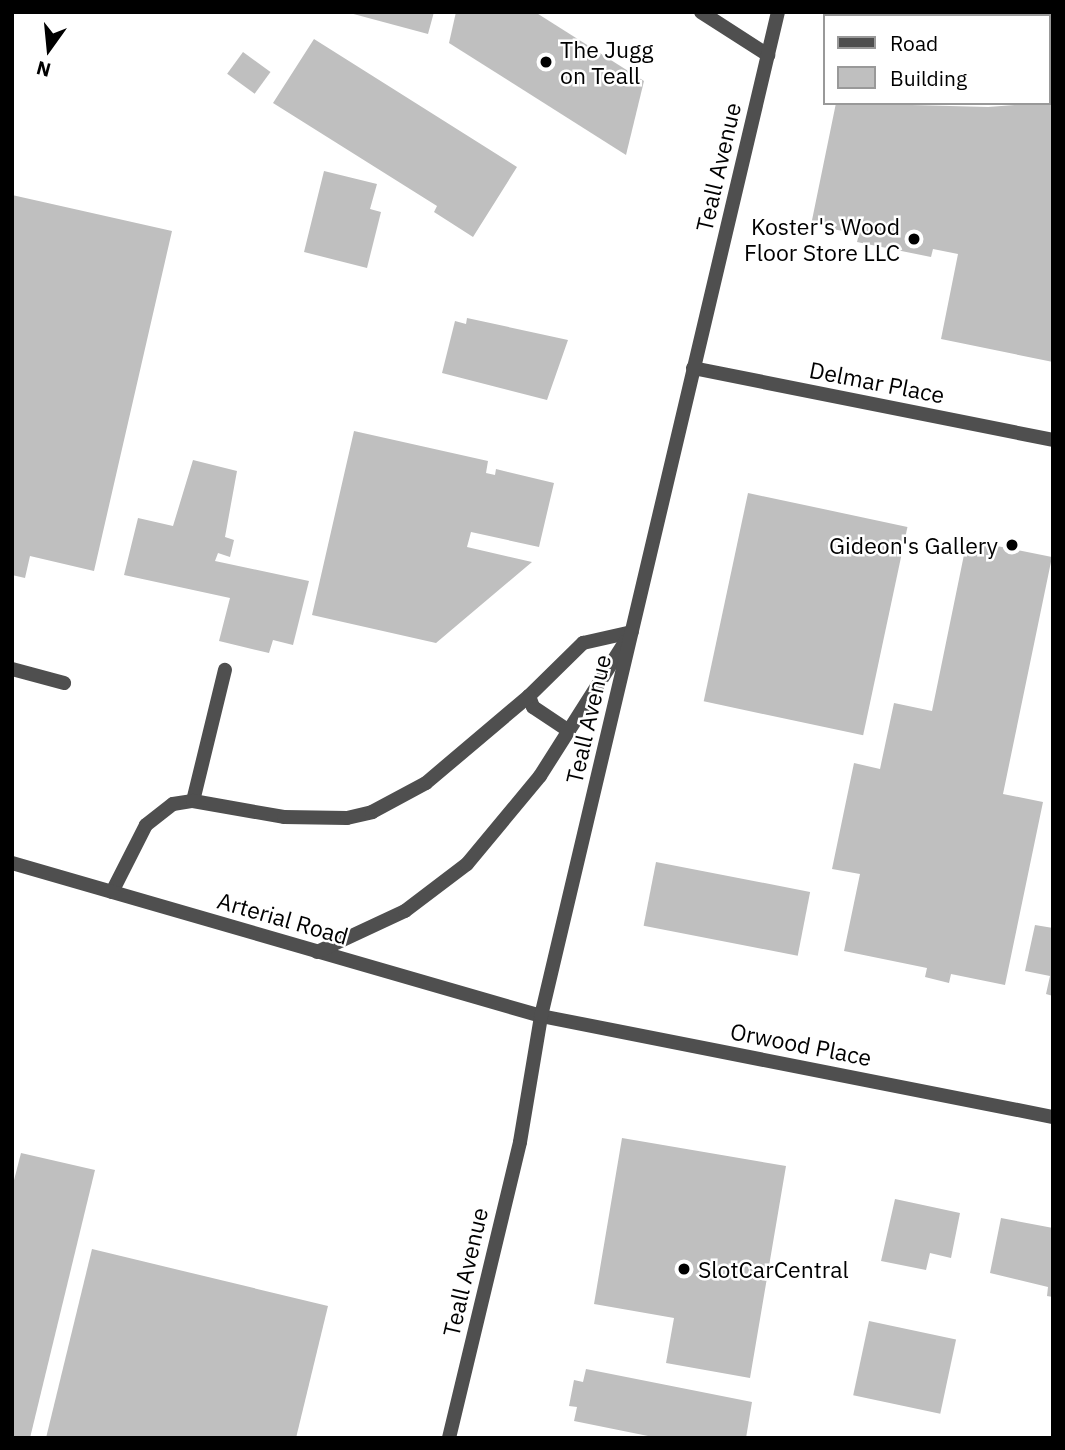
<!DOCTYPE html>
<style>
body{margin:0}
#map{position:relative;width:1065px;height:1450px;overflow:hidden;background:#fff;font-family:"IBM Plex Sans",sans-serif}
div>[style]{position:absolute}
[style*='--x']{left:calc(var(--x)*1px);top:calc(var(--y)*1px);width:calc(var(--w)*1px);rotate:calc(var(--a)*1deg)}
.building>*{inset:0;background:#bfbfbf;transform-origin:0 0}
.service>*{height:14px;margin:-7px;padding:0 7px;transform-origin:7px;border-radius:7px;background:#4f4f4f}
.minor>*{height:14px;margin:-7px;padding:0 7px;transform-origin:7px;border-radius:7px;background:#4f4f4f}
.tertiary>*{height:14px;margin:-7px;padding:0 7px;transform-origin:7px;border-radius:7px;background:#4f4f4f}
.dots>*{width:19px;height:19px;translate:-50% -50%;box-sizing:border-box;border:4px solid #fff;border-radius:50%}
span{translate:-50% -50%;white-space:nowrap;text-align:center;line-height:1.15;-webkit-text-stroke:5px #fff;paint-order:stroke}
.poi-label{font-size:23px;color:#000}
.left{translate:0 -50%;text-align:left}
.right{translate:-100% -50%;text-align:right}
.street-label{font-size:23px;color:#000}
.frame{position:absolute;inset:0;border:14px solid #000;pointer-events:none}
.legend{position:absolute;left:823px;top:14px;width:228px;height:91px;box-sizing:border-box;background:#fff;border:2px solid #999;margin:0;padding:9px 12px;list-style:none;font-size:21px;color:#000}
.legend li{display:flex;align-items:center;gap:14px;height:35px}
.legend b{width:35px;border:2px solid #999}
.north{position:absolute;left:14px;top:14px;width:70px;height:70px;-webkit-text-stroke:5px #fff;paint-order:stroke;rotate:195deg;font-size:19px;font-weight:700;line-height:28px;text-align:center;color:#000}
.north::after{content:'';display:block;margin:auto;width:24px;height:32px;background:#000;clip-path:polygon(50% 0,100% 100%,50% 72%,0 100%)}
</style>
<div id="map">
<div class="building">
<i style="clip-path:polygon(346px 12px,434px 12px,428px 34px)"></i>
<i style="clip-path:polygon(456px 12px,535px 12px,644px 81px,626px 155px,449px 43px)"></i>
<i style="clip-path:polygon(850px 12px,971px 12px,849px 16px)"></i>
<i style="clip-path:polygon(314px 39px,517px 167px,473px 237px,434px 212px,437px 206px,273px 103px)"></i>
<i style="left:243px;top:52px;width:34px;height:27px;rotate:36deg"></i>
<i style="clip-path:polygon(1053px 102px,1053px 362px,941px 339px,958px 254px,933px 249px,931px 257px,857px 242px,859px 234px,811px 225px,836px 103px,988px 107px)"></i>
<i style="clip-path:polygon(324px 171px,377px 184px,370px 209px,381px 212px,367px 268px,304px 252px)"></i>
<i style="clip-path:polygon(12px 195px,172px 231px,94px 571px,30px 556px,25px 578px,12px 575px)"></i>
<i style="clip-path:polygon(467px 318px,568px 340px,547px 400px,442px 373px,455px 321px,466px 324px)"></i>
<i style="clip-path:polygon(354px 431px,488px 461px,486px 473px,495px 475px,496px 469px,554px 483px,539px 547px,471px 532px,467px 547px,532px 562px,436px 643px,312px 615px)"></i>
<i style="clip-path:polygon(193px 460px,237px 471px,225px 537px,234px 540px,230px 557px,218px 553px,215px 561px,309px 581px,293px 645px,273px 640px,269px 653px,219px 641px,230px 598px,124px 575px,138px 518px,173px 526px)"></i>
<i style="left:748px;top:493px;width:163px;height:213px;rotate:12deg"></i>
<i style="clip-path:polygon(967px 540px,1052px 557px,1003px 794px,1043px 802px,1005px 985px,951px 974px,949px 983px,925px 977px,927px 968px,844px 951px,860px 874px,832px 869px,854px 763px,880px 769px,894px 703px,932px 711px)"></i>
<i style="left:656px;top:862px;width:157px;height:65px;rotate:11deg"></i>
<i style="clip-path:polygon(1035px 925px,1053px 928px,1053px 996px,1046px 994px,1050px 976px,1025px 971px)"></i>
<i style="clip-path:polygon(622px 1138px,786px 1166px,750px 1378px,666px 1363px,674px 1318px,594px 1304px)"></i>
<i style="clip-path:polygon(21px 1153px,95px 1170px,30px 1438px,12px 1438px,12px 1188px)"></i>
<i style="clip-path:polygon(895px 1199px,960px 1213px,951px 1258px,930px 1253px,926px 1270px,881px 1261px)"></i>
<i style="clip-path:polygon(1001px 1218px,1053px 1228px,1053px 1297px,1047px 1296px,1048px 1287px,990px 1273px)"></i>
<i style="clip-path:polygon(92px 1249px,328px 1306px,296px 1438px,46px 1438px)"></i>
<i style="left:869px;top:1321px;width:89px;height:76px;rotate:12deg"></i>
<i style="clip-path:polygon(586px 1369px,752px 1402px,746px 1438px,658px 1438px,574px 1421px,577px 1407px,569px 1406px,574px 1380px,583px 1382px)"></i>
</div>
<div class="service">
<i style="--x:12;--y:669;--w:54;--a:15.1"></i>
<i style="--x:569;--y:731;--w:43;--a:-146.3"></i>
<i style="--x:533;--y:707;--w:12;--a:-110"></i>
<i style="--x:529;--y:696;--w:76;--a:-44.5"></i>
<i style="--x:583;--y:643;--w:50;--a:-12.7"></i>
<i style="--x:193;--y:801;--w:135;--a:-76.3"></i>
<i style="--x:112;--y:892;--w:75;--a:-63.1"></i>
<i style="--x:146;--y:825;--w:34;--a:-38"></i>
<i style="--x:173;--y:804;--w:20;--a:-9"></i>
<i style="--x:193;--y:801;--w:92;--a:10"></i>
<i style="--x:284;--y:817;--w:63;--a:0.9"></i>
<i style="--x:347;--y:818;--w:26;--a:-13"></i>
<i style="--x:372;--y:812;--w:61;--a:-28.2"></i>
<i style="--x:426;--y:783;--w:135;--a:-40.2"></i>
</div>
<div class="minor">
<i style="--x:701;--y:12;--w:80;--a:32.7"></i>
<i style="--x:693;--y:368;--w:367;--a:11.3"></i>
<i style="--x:541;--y:1016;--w:522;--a:11.16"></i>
</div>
<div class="tertiary">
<i style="--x:12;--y:863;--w:551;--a:16.13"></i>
<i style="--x:317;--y:952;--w:97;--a:-25"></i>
<i style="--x:405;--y:911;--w:78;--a:-37.2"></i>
<i style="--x:467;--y:864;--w:114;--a:-50.3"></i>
<i style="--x:540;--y:776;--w:159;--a:-57.6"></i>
<i style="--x:449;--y:1438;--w:304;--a:-76.5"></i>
<i style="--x:520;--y:1142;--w:128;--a:-80.5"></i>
<i style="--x:541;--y:1016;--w:1032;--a:-76.72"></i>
</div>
<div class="dots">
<i style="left:546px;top:62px;background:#000"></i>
<i style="left:914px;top:239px;background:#000"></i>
<i style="left:1012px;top:545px;background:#000"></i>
<i style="left:684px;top:1269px;background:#000"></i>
</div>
<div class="poi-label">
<span class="left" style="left:560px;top:62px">The Jugg<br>on Teall</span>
<span class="right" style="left:900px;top:239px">Koster's Wood<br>Floor Store LLC</span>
<span class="right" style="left:998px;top:545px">Gideon's Gallery</span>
<span class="left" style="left:698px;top:1269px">SlotCarCentral</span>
</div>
<div class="street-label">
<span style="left:718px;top:167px;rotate:-77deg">Teall Avenue</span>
<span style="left:877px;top:382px;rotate:11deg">Delmar Place</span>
<span style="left:588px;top:719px;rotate:-77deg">Teall Avenue</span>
<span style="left:283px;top:918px;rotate:16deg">Arterial Road</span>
<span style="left:801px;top:1044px;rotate:11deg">Orwood Place</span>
<span style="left:465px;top:1272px;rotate:-77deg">Teall Avenue</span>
</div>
<div class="frame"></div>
<ul class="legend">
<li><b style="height:9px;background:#4f4f4f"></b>Road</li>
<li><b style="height:19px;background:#bfbfbf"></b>Building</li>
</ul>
<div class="north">N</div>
</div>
